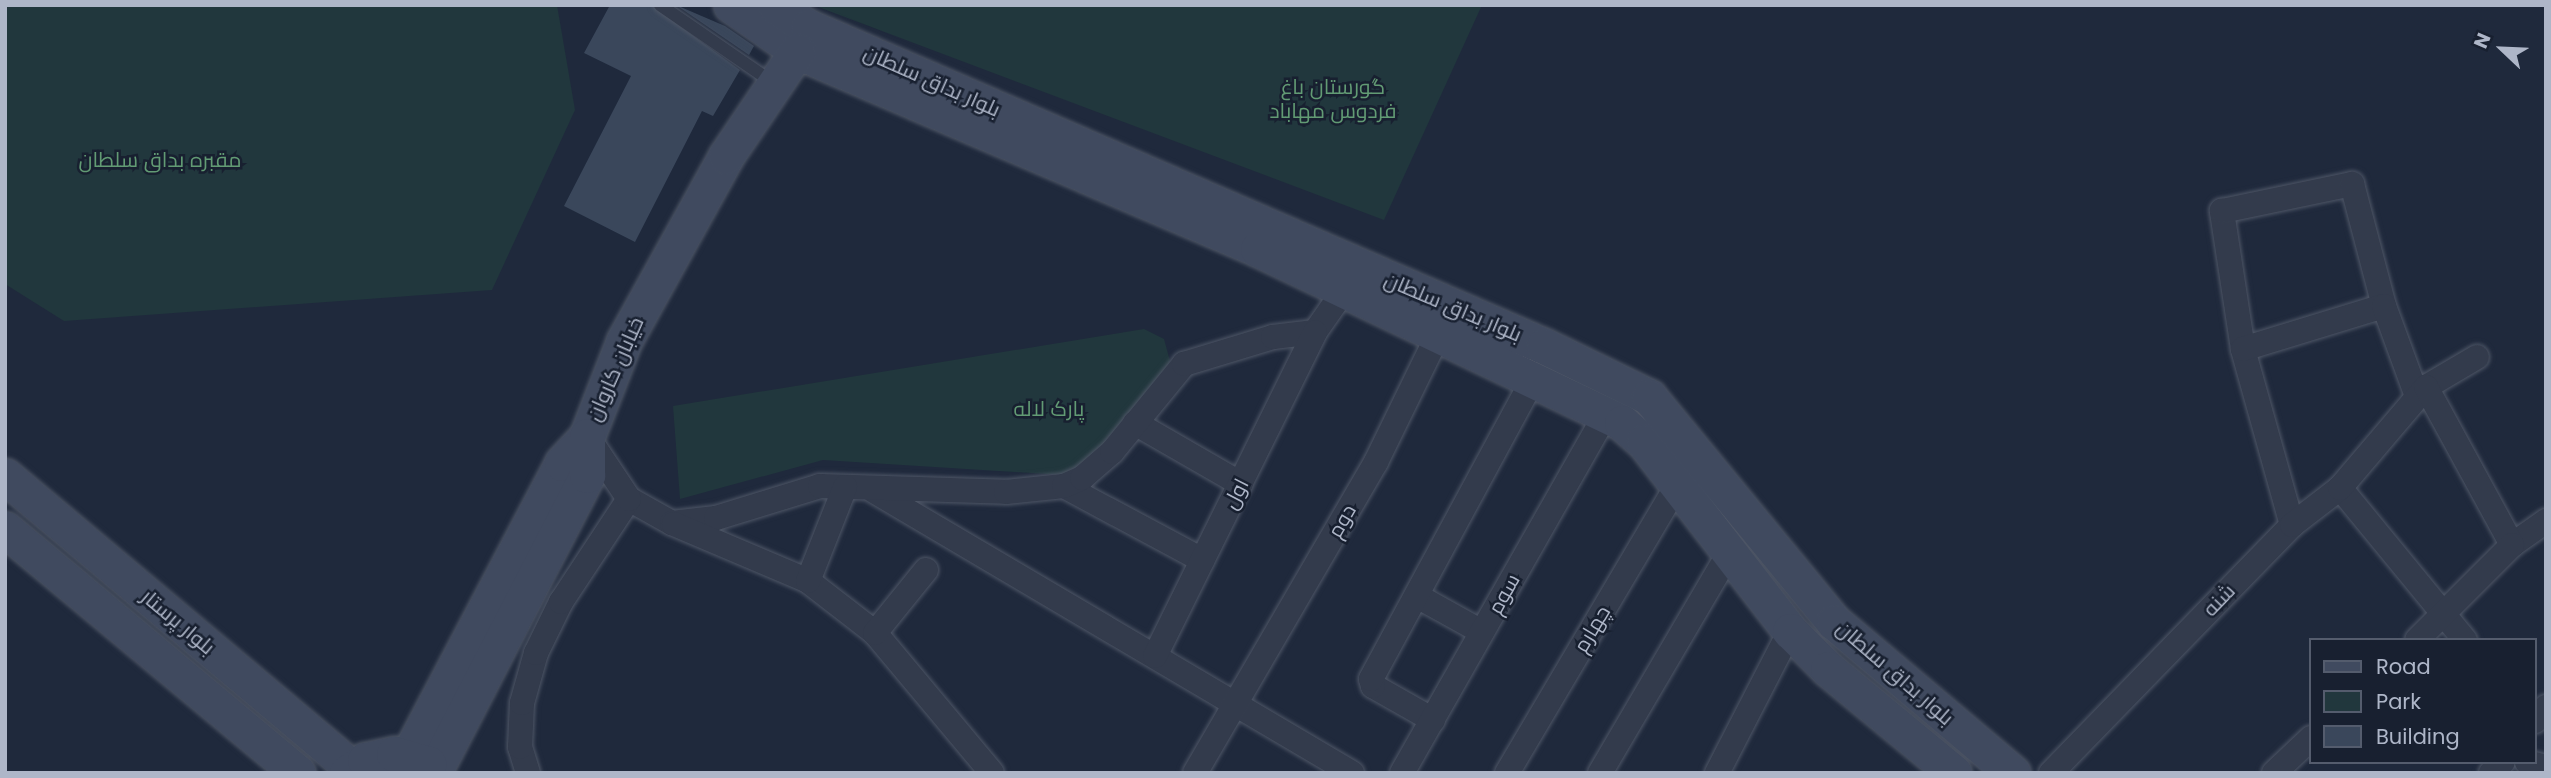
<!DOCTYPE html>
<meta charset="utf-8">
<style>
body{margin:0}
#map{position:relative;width:2551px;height:778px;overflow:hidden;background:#1f293c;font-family:Poppins,Cairo,sans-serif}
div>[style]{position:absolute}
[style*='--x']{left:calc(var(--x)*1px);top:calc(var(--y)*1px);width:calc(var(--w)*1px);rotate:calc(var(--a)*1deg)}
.green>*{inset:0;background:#21373d}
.building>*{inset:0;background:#3a475b}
.roads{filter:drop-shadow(0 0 2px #4e5666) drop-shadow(0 0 2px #4e5666)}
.lane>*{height:12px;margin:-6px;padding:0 6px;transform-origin:6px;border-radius:6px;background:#333b4c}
.street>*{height:24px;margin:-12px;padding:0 12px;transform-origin:12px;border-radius:12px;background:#333b4c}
.secondary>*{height:35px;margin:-17.5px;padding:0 17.5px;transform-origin:17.5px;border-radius:17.5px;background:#404a5f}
span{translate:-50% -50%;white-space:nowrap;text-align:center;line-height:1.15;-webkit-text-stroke:5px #182030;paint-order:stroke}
.street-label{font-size:21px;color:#aeb6c8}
.park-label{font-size:21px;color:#629b74}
.frame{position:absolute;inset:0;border:7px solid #aeb6c8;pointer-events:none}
.legend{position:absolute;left:2309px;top:638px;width:228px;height:126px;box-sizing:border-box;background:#182030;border:2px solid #545c6d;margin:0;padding:9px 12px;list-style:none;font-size:21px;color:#aeb6c8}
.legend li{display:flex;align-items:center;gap:14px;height:35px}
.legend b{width:35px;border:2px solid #545c6d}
.north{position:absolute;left:2467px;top:14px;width:70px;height:70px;-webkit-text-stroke:5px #182030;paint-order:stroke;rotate:293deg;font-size:19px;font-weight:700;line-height:28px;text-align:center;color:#aeb6c8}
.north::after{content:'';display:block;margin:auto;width:24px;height:32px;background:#aeb6c8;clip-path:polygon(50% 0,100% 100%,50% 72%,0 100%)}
</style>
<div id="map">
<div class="green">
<i style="clip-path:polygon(5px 5px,557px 5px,575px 110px,492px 290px,64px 321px,5px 284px)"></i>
<i style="clip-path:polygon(813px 5px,1482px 5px,1384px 220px)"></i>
<i style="clip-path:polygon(1144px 329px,1164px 339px,1170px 361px,1164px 375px,1087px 463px,1062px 475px,823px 460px,680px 499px,673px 406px)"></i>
</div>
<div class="building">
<i style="clip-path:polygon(610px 5px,651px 5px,740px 70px,713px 116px,702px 111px,635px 242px,564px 206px,631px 76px,584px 53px)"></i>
<i style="clip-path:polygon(676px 5px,725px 26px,754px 46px,749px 55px)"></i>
</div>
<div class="roads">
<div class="lane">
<i style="--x:660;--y:5;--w:136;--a:34.5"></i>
</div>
<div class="street">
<i style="--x:2243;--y:349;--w:140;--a:-98.7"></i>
<i style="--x:2222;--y:211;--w:133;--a:-11.7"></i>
<i style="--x:2352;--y:184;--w:126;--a:75.3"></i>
<i style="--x:2426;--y:387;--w:59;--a:-30.5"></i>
<i style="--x:1135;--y:423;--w:122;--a:29.9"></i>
<i style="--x:1064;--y:486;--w:157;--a:28.2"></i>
<i style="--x:2340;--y:488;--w:197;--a:50.6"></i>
<i style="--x:874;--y:491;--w:555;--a:30.54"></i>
<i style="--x:629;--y:499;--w:49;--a:29.2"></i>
<i style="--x:672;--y:523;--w:44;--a:-6.5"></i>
<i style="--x:716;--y:518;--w:109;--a:-17.1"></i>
<i style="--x:820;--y:486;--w:186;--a:1.8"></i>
<i style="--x:1006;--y:492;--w:58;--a:-5.9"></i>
<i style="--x:1064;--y:486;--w:20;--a:-24"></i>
<i style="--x:1082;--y:478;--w:40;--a:-41"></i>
<i style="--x:1112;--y:452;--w:114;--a:-50.7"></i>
<i style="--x:1184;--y:364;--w:93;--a:-16.9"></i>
<i style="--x:1273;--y:337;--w:42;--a:-6.8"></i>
<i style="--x:1315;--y:332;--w:52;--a:-55.1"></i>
<i style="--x:674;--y:524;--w:146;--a:23"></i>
<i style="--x:808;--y:581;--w:85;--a:37.8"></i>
<i style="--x:875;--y:633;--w:182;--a:50.1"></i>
<i style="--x:2292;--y:525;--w:183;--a:-105.6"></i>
<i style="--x:2243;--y:349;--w:147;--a:-17"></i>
<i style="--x:2384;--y:306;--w:96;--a:69.9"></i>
<i style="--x:2512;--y:545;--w:42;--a:-35.2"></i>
<i style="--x:808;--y:581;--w:101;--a:-68.5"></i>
<i style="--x:1417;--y:596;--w:74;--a:29"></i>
<i style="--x:875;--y:633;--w:81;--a:-51"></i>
<i style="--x:1155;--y:656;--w:361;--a:-63.7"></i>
<i style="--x:1433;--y:720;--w:69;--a:-150.5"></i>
<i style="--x:1373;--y:686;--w:7;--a:-106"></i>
<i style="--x:1371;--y:679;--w:340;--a:-61.6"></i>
<i style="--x:2535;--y:721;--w:18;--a:-52"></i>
<i style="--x:2527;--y:762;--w:20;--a:15"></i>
<i style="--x:528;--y:773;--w:27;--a:-107"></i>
<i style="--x:520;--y:747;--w:44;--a:-87.4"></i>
<i style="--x:522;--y:703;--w:52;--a:-74.4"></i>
<i style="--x:536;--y:653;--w:57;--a:-63.9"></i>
<i style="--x:561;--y:602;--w:123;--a:-56.6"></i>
<i style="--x:629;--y:499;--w:76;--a:-123.7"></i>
<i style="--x:1195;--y:773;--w:360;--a:-59.8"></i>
<i style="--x:1376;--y:462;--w:144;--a:-64"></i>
<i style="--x:1402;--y:773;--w:412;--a:-60.4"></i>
<i style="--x:1507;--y:773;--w:334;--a:-59.4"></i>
<i style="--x:1600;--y:773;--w:255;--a:-59.6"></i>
<i style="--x:1717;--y:773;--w:160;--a:-62.8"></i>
<i style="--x:2051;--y:773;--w:346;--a:-45.8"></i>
<i style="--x:2292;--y:525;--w:61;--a:-37.6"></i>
<i style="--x:2340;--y:488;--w:133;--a:-49.6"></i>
<i style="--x:2426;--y:387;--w:180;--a:61.4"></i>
<i style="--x:2512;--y:545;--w:134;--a:135"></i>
<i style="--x:2274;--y:773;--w:51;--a:-43.4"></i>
<i style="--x:2491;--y:773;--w:16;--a:-43"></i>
</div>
<div class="secondary">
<i style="--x:731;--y:5;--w:80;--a:34.9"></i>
<i style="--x:797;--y:51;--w:502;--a:23.24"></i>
<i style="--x:1258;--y:249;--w:403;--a:25.5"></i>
<i style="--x:1622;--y:423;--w:29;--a:41"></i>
<i style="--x:1644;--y:442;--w:239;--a:52.3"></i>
<i style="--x:1790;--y:631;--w:54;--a:45"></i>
<i style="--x:1828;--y:669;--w:163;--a:39.5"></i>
<i style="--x:775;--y:5;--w:40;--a:34"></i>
<i style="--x:808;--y:27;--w:802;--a:23.43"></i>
<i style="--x:1544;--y:346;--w:117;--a:25.9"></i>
<i style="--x:1649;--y:397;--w:291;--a:50.6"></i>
<i style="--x:1834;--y:622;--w:234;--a:40.2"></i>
<i style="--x:5;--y:476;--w:454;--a:40.1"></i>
<i style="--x:5;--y:529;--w:381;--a:39.8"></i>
<i style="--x:409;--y:755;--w:330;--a:-62.3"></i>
<i style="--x:562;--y:463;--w:37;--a:-47"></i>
<i style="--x:587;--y:436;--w:102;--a:-68.7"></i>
<i style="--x:624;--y:341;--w:211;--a:-61.1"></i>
<i style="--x:726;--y:156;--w:127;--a:-55.9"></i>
<i style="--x:436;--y:768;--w:330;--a:-62.7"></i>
<i style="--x:587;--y:475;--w:39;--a:-90"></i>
<i style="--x:347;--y:773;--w:22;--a:-36"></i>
<i style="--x:365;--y:760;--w:30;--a:-12"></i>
<i style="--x:394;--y:754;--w:36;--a:16"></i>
</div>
</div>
<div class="street-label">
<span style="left:932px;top:81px;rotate:24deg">بلوار بداق سلطان</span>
<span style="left:1453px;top:307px;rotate:23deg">بلوار بداق سلطان</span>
<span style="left:615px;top:369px;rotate:-66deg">خیابان کاروان</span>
<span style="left:1236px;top:494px;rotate:-63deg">اول</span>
<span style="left:1342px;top:521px;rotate:-60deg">دوم</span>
<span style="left:1504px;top:594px;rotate:-61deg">سوم</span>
<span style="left:2219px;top:600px;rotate:-46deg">شنه</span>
<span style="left:178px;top:622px;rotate:40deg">بلوار پرستار</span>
<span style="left:1592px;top:629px;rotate:-59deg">چهارم</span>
<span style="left:1895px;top:673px;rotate:41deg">بلوار بداق سلطان</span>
</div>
<div class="park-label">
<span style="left:1333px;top:99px">گورستان باغ<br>فردوس مهاباد</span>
<span style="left:160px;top:160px">مقبره بداق سلطان</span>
<span style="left:1049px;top:409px">پارک لاله</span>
</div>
<div class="frame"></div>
<ul class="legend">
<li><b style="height:9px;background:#404a5f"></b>Road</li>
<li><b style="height:19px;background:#21373d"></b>Park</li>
<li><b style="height:19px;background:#3a475b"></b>Building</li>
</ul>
<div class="north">N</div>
</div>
